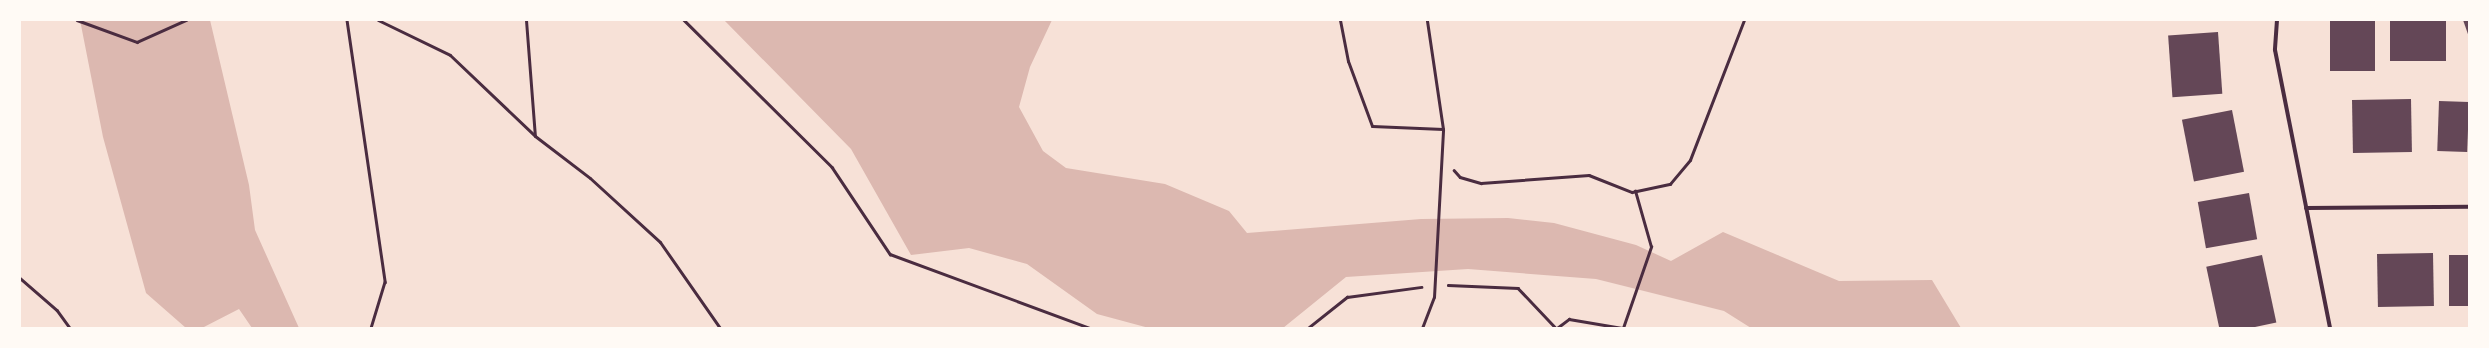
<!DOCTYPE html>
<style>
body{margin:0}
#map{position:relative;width:2489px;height:348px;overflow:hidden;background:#f7e1d7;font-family:"Alegreya Sans",sans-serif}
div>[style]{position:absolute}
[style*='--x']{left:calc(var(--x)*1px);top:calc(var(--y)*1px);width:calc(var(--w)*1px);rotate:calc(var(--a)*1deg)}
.water>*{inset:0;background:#dcb8b0}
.building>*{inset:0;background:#644757;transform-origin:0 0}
.path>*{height:2.5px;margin:-1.25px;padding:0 1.25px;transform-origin:1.25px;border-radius:1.25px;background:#4a2c40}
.service>*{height:3px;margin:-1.5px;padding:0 1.5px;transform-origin:1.5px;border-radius:1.5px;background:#4a2c40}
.minor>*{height:4px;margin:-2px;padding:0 2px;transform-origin:2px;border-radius:2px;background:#4a2c40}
span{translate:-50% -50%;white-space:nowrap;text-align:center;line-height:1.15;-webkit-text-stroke:3.5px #fffaf5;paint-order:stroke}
.frame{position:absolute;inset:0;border:21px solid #fffaf5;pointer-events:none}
</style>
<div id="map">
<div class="water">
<i style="clip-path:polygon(80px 20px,210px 20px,249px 185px,255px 230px,299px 328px,252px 328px,239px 309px,202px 328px,186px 328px,146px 293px,103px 137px)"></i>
<i style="clip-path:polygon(724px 20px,1052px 20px,1030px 67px,1019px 107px,1043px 151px,1066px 168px,1165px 184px,1229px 211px,1247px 233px,1421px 219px,1508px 218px,1554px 223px,1636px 245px,1671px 261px,1723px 232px,1839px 281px,1932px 280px,1961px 328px,1751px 328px,1724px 311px,1596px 279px,1468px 269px,1346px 277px,1283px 328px,1149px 328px,1097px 314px,1027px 264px,969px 248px,911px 255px,851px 149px)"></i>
</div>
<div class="building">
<i style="left:2375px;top:20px;width:51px;height:45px;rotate:90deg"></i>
<i style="left:2390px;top:20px;width:56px;height:41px"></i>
<i style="clip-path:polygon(2463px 20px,2469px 20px,2469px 37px)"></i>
<i style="left:2218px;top:32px;width:62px;height:50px;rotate:86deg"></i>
<i style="left:2411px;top:99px;width:53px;height:59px;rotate:89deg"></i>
<i style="left:2439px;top:101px;width:30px;height:50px;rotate:2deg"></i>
<i style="left:2232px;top:110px;width:63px;height:51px;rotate:79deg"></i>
<i style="left:2249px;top:193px;width:47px;height:52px;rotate:80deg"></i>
<i style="left:2433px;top:253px;width:53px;height:56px;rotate:89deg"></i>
<i style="left:2262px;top:255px;width:69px;height:57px;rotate:78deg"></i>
<i style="left:2449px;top:255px;width:20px;height:51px"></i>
</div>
<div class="path">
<i style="--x:77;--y:20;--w:64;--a:20.1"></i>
<i style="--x:137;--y:42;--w:54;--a:-24.2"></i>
<i style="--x:347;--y:20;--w:265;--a:81.7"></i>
<i style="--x:385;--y:282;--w:48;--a:106.9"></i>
<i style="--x:684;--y:20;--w:209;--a:44.8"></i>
<i style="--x:832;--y:167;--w:105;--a:56.3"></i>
<i style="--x:890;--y:254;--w:213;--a:20.3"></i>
<i style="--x:1454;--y:170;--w:9;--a:49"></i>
<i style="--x:1460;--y:177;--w:22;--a:16"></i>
<i style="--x:1481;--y:183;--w:108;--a:-4.2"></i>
<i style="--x:1589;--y:175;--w:46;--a:21.6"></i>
<i style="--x:1632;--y:192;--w:39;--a:-12"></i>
<i style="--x:1670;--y:184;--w:31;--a:-50"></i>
<i style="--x:1690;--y:160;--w:150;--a:-68.9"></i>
<i style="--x:20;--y:278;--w:49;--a:40.9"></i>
<i style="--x:57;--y:310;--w:22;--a:54"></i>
<i style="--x:1448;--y:285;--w:70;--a:2.5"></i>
<i style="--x:1518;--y:288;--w:55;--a:46.5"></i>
<i style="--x:1308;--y:328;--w:50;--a:-38.5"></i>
<i style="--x:1347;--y:297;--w:75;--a:-7.7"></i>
<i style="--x:1557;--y:328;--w:15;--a:-37"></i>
<i style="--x:1569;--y:319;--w:55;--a:9.5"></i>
<i style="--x:1623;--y:328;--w:86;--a:-70.9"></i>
<i style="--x:1651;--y:247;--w:58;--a:-105.9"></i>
</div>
<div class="service">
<i style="--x:378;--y:20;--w:80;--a:25.9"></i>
<i style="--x:450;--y:55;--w:117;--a:43.6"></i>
<i style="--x:535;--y:136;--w:69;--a:37.4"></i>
<i style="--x:590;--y:178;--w:95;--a:42.4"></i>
<i style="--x:660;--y:242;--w:105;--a:55.1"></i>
<i style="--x:526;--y:20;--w:116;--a:85.6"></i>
<i style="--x:1340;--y:20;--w:42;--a:79"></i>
<i style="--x:1348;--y:61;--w:69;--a:69.7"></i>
<i style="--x:1372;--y:126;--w:71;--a:2.4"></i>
<i style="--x:1422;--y:328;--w:33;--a:-69"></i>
<i style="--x:1434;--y:297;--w:168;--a:-86.9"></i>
<i style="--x:1443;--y:129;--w:110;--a:-98.4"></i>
</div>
<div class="minor">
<i style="--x:2277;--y:20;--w:30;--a:94"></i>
<i style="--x:2275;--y:50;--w:283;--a:78.8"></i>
<i style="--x:2306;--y:208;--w:163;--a:-0.4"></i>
</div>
<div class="frame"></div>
</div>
